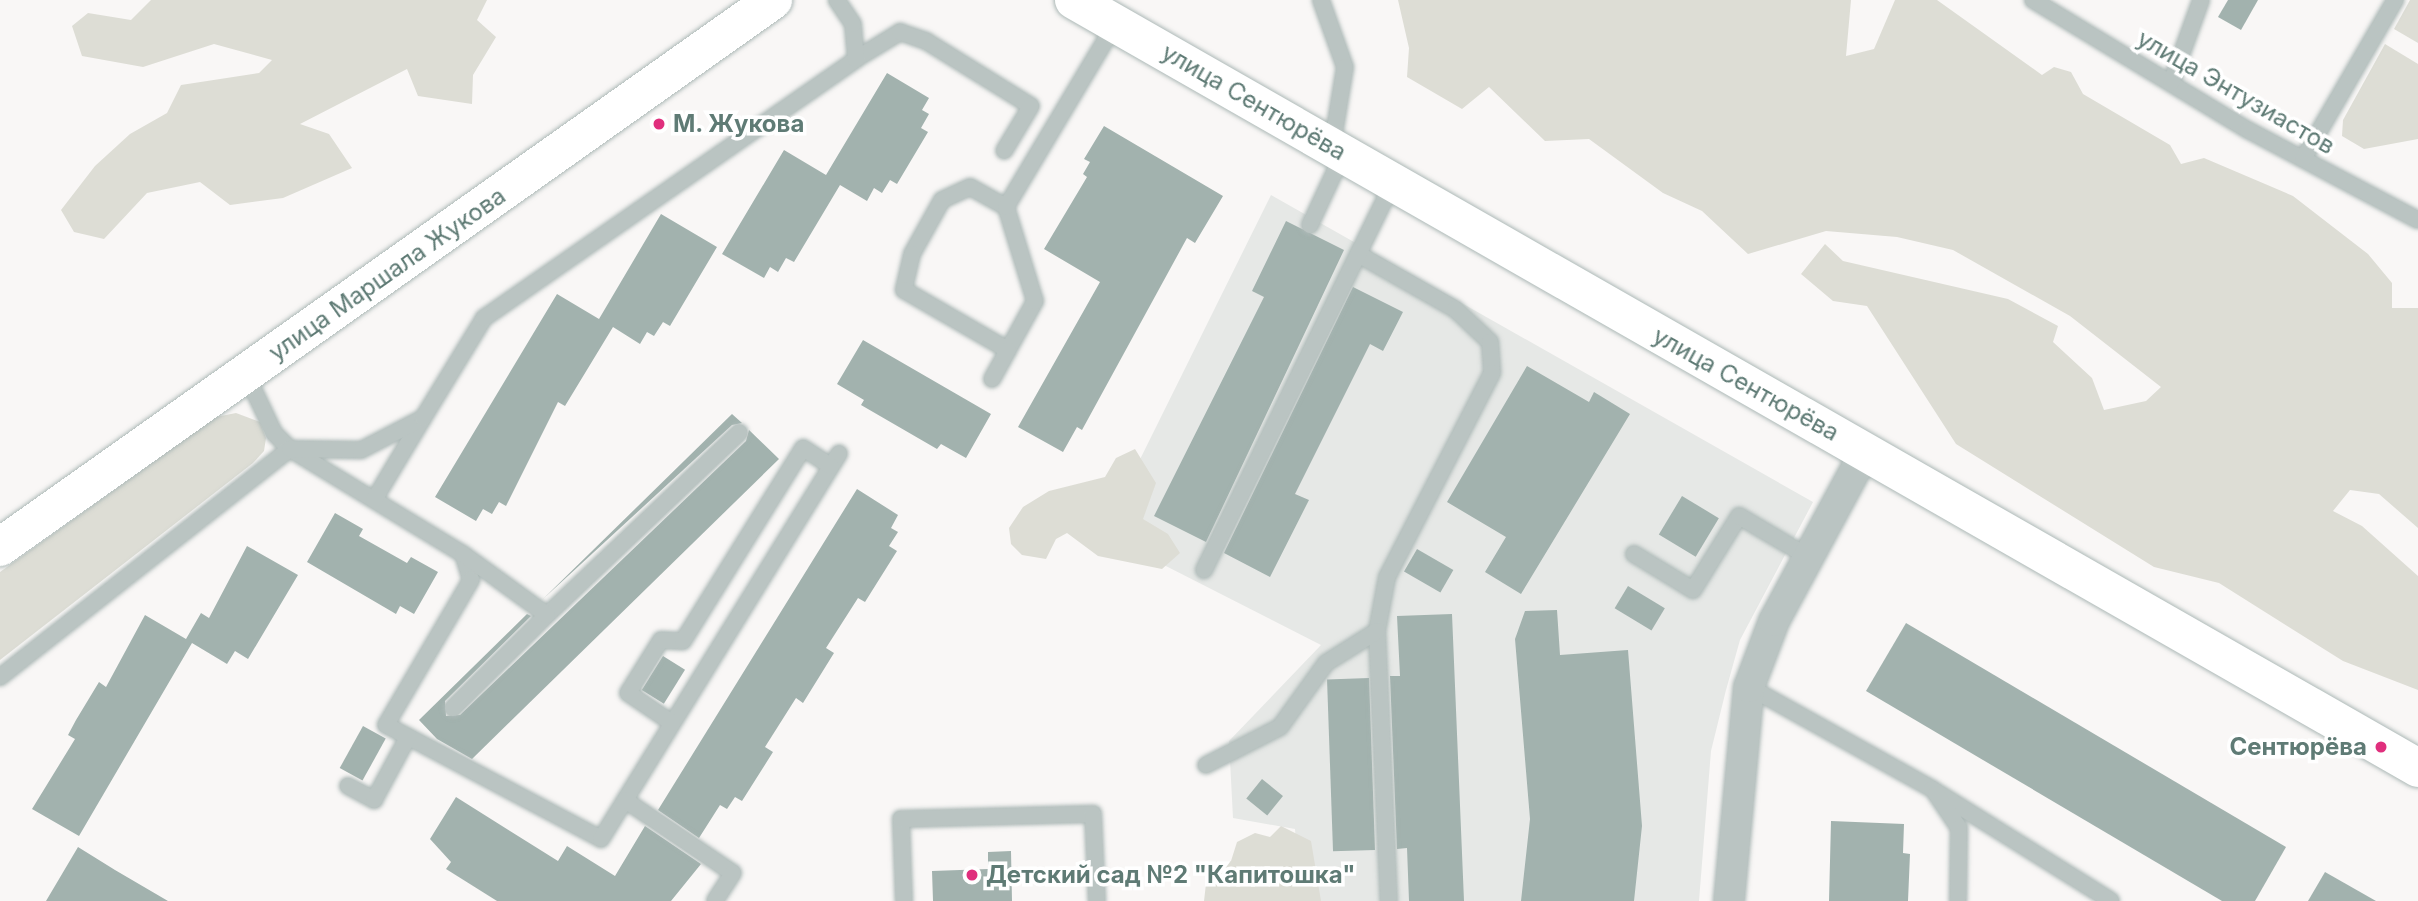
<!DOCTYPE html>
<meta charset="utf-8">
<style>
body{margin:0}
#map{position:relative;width:2418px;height:901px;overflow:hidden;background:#f9f7f6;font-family:Inter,sans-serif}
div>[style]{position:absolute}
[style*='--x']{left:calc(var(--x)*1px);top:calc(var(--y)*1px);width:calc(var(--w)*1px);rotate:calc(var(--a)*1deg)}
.built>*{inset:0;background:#e6e8e6}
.green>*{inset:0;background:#ddddd5}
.building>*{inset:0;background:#a2b2ae;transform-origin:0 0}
.roads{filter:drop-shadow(0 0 2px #adb9b7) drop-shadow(0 0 2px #adb9b7)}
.lane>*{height:16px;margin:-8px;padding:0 8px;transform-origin:8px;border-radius:8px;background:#bac4c2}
.street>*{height:30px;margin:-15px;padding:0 15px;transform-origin:15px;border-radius:15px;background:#bac4c2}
.secondary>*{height:38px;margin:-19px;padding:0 19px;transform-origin:19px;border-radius:19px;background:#fff}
.dots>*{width:19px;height:19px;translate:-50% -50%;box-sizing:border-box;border:4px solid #fff;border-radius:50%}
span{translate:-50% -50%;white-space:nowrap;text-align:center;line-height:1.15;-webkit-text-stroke:7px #fff;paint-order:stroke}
.street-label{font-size:24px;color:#5f7b75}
.poi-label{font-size:24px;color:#5f7b75;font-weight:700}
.left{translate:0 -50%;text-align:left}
.right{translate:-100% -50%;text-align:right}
</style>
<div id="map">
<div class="built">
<i style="clip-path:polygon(1271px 195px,1813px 502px,1740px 640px,1726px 690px,1711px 751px,1699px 901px,1300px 901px,1295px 829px,1233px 818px,1229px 741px,1321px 645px,1103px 534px)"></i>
</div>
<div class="green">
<i style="clip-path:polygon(151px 0,487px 0,477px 20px,496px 37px,473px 75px,472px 104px,418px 96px,407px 69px,300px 124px,329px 134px,352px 168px,283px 198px,230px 205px,200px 182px,147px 193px,104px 239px,74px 232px,61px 210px,95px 166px,130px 134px,167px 113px,181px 85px,259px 73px,272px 60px,214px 44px,143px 67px,82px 56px,72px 26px,88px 13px,131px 20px)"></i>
<i style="clip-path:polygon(1398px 0,1851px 0,1846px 56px,1874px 49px,1895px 0,1937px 0,2042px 75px,2054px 67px,2071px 72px,2083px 94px,2170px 145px,2181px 164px,2204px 158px,2293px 196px,2368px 254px,2392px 283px,2392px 308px,2418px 308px,2418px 528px,2379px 494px,2350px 490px,2333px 511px,2362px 526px,2418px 576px,2418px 690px,2343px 661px,2219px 583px,2154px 567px,1956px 444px,1867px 306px,1833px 301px,1801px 274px,1825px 244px,1843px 261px,2008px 299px,2058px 326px,2053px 342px,2092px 378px,2104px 410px,2146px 401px,2161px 387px,2070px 316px,1953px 250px,1897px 237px,1826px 231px,1748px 254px,1702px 211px,1663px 193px,1589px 139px,1545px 141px,1489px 87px,1462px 109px,1407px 77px,1409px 48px)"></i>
<i style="clip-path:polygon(2410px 0,2418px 0,2418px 43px,2394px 29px)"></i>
<i style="clip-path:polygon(2385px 44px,2418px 64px,2418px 139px,2364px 149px,2342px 136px,2343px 120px)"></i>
<i style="clip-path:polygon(236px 413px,260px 422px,266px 438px,264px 451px,253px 463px,0 660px,0 572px,216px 417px)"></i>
<i style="clip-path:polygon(1135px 449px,1156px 483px,1143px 519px,1168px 534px,1180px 553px,1162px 569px,1098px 556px,1067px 533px,1056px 539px,1046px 559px,1022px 555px,1011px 544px,1009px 528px,1023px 507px,1049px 491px,1105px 477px,1116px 458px)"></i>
<i style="clip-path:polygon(1281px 826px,1311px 841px,1321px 901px,1204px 901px,1207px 875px,1231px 861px,1237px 842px,1255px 833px,1270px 837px)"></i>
</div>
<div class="building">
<i style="clip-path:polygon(2228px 0,2258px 0,2241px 30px,2218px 17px)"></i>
<i style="clip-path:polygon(887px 73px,929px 98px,922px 110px,929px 114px,921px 128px,928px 132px,897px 184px,890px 180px,882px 193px,874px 188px,867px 201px,840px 185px,794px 262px,786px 258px,778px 272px,770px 267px,764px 278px,722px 254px,784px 150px,826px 175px)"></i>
<i style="clip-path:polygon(1104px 126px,1223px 196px,1195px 243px,1187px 238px,1082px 430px,1077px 427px,1063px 452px,1018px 427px,1100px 282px,1044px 249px,1087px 177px,1083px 174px,1090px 162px,1084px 159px)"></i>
<i style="clip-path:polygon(661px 214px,717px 247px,670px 326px,663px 322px,654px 336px,647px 332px,640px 344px,613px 327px,565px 406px,558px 402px,506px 506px,499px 502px,492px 514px,483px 509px,476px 521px,435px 497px,557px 294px,599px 319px)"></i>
<i style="clip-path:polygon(1286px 221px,1344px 250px,1206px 542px,1154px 516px,1264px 297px,1252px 291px)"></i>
<i style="clip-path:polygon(1353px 287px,1403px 312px,1383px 351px,1370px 344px,1295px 494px,1309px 500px,1270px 577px,1224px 553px)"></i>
<i style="clip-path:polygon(863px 340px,991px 414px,966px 458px,941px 444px,937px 449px,861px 405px,864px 400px,837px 384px)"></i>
<i style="clip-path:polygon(1527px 366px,1589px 402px,1594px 392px,1630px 414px,1521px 594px,1485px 572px,1506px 537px,1447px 502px)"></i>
<i style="clip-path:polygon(732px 414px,742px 423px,732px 425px,543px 599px)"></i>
<i style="clip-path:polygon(749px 430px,779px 459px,472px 759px,437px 739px,419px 720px,527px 614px,531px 616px,445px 701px,446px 716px,460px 715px,746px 441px)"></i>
<i style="clip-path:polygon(857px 489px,898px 515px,891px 528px,898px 532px,889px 546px,897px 551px,865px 602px,858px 598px,826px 648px,834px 653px,803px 703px,796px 698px,765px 747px,773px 752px,742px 801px,735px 797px,727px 809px,720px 805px,699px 838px,658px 810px)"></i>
<i style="left:1682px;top:496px;width:43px;height:45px;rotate:31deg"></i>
<i style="clip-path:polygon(335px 513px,363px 529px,359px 536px,407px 563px,411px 557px,438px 572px,414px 614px,400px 606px,396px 614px,307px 562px)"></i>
<i style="clip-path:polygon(247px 546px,298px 575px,248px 659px,235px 651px,227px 664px,192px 643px,79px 836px,32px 809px,75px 739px,68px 735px,76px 720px,99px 682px,106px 687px,145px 615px,186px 639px,201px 613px,209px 618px)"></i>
<i style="left:1417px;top:549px;width:42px;height:26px;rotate:30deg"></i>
<i style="left:1628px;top:586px;width:43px;height:26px;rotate:31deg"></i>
<i style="clip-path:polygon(1557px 610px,1560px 655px,1628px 650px,1642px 826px,1634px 901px,1521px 901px,1530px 819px,1515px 639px,1525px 611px)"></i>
<i style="clip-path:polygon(1452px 614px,1464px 901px,1409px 901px,1407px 848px,1397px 849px,1390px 676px,1400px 676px,1397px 616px)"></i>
<i style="clip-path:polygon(1906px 623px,2286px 847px,2255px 901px,2222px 901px,1866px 691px)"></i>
<i style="left:663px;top:656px;width:26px;height:40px;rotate:32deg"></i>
<i style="left:1369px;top:678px;width:172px;height:42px;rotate:88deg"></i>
<i style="left:363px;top:726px;width:26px;height:48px;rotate:29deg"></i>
<i style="left:1262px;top:779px;width:27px;height:25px;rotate:39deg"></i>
<i style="clip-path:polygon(456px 797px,558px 861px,567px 846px,615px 876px,645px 826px,701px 864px,671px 901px,497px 901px,446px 869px,451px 862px,430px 839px)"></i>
<i style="clip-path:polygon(1831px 821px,1904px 824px,1903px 853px,1910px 854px,1908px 901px,1829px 901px)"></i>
<i style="clip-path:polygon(78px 847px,115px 870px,168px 901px,46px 901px)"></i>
<i style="clip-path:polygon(1011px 851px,1012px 901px,933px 901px,932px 871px,988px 869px,988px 852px)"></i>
<i style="clip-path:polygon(2325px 872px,2376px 901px,2308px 901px)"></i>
</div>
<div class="roads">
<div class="lane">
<i style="--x:1321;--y:0;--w:71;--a:70.3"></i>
<i style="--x:1345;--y:67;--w:80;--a:99.3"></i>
<i style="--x:2033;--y:0;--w:251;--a:31.2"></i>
<i style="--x:2248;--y:130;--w:192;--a:27.9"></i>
<i style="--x:856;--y:59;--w:52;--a:-31.5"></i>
<i style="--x:900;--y:32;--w:28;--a:19"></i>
<i style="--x:926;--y:41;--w:123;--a:31.8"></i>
<i style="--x:1031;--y:106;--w:52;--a:121"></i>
<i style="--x:2171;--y:83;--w:88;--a:-70.1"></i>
<i style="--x:2303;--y:159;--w:184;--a:-59.9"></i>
<i style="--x:1006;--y:207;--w:41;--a:-150.9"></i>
<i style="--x:970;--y:187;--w:31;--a:155"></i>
<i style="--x:942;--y:200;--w:62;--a:119.1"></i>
<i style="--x:912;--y:254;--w:37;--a:103"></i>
<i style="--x:904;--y:290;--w:120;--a:30"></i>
<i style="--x:1008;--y:350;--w:56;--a:-61.1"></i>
<i style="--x:1035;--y:301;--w:98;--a:-107.1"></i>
<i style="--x:1006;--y:207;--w:213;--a:-59.2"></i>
<i style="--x:1310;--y:225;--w:78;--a:-65.1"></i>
<i style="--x:1358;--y:254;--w:112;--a:29.6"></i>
<i style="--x:1455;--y:309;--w:48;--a:43.3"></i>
<i style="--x:1490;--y:342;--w:31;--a:86"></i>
<i style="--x:1492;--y:373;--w:229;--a:117.2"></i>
<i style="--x:1387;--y:577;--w:55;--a:100.5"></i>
<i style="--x:1377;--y:631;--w:270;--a:87.5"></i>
<i style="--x:246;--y:374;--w:65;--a:64.6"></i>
<i style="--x:274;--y:433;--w:23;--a:45"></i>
<i style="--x:290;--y:449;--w:202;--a:31.3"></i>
<i style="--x:463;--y:554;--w:27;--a:73"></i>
<i style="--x:471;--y:580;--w:168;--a:120.4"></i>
<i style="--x:386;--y:725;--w:243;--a:27.9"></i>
<i style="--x:601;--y:839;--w:453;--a:-58.3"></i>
<i style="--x:992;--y:379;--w:33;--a:-61"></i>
<i style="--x:374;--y:500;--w:96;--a:-59.1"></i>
<i style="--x:1634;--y:554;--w:69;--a:31.4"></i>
<i style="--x:1693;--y:590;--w:87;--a:-58.1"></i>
<i style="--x:1739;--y:516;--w:79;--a:30.5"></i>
<i style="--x:1204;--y:570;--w:432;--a:-64"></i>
<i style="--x:547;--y:615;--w:265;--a:-43.5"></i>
<i style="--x:0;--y:677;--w:369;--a:-38.2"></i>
<i style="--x:290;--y:449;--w:71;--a:0.8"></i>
<i style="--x:361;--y:450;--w:70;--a:-27.3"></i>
<i style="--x:423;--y:418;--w:117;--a:-58.6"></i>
<i style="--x:484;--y:318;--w:453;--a:-34.8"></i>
<i style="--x:856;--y:59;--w:35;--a:-95"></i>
<i style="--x:853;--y:24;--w:29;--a:-124"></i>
<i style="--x:1749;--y:687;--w:210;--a:29.1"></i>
<i style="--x:1932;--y:789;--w:211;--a:32"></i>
<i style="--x:453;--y:708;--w:132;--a:-44.7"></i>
<i style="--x:547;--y:615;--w:104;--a:-144"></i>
<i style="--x:672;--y:723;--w:53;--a:-145.7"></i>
<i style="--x:628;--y:693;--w:62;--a:-58.1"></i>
<i style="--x:661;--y:640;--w:22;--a:3"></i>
<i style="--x:683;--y:641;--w:227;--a:-58.1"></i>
<i style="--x:803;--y:448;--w:33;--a:33"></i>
<i style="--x:1206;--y:765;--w:83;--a:-27.2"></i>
<i style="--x:1280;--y:727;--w:79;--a:-54.3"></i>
<i style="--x:1326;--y:663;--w:60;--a:-32.1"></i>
<i style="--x:348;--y:786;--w:30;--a:28"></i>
<i style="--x:374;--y:800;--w:72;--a:-61.6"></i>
<i style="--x:1936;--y:794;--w:41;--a:55.9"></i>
<i style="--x:1959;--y:828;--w:73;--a:90.8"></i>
<i style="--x:625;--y:800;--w:130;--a:34.1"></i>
<i style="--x:733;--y:873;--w:33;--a:123"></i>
<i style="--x:904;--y:901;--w:82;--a:-92.1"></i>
<i style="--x:901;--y:819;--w:192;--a:-1.5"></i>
<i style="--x:1093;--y:814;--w:87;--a:87.4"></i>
</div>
<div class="street">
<i style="--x:1729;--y:901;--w:215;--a:-84.7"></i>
<i style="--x:1749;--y:687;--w:71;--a:-69.3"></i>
<i style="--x:1774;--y:621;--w:192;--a:-61.7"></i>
</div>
<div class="secondary">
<i style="--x:1074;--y:0;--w:1548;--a:29.74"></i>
<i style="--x:0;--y:547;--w:947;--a:-35.28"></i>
</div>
</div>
<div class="dots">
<i style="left:659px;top:124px;background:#e02f7d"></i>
<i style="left:2381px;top:747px;background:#e02f7d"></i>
<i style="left:972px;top:875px;background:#e02f7d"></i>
</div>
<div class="street-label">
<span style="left:2236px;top:92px;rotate:30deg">улица Энтузиастов</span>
<span style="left:1254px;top:102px;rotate:30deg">улица Сентюрёва</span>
<span style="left:387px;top:274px;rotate:-35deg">улица Маршала Жукова</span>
<span style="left:1746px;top:384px;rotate:29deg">улица Сентюрёва</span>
</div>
<div class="poi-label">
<span class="left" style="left:673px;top:124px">М. Жукова</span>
<span class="right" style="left:2367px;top:747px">Сентюрёва</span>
<span class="left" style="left:986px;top:875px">Детский сад №2 "Капитошка"</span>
</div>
</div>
